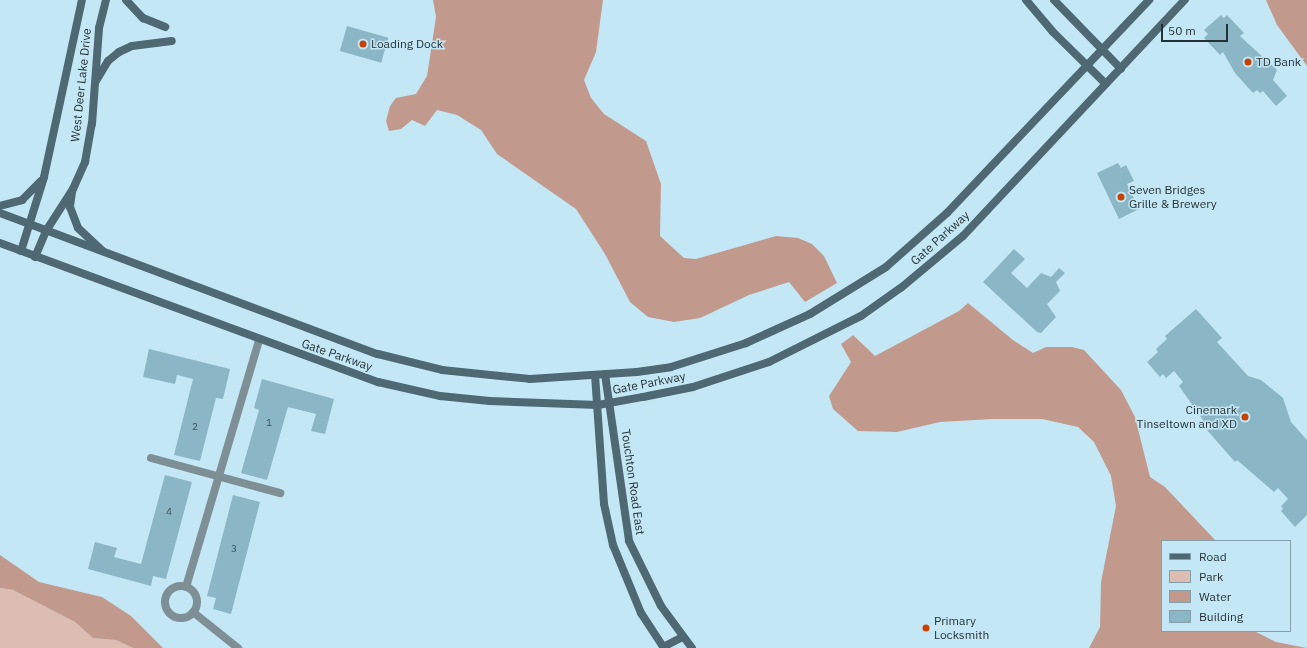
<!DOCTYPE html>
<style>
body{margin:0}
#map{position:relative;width:1307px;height:648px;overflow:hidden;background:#c4e7f5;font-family:"IBM Plex Sans",sans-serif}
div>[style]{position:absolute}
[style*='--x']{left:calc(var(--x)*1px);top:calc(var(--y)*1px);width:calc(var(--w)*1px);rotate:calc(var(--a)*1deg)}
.green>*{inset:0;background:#ddbcb2}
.water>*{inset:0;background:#c29a8d}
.building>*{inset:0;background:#8bb6c6;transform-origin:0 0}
.street>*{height:8px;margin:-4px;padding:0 4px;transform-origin:4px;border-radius:4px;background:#7e9096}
.street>.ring{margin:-4px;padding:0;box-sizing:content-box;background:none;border:8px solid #7e9096;border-radius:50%}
.secondary>*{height:8px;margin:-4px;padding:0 4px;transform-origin:4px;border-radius:4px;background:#4e6973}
.dots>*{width:11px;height:11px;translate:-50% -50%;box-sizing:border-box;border:2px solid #c4e7f5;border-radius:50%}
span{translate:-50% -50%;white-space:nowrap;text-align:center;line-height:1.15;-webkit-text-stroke:3px #c4e7f5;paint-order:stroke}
.number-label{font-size:10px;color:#3e535b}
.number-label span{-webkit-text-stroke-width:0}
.poi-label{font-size:12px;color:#243237}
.left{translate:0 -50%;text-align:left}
.right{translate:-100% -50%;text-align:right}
.street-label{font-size:12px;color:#243237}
.legend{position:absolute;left:1161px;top:540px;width:130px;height:92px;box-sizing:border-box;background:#c4e7f5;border:1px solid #849fa9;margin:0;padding:5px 7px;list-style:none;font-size:12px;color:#243237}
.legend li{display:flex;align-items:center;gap:8px;height:20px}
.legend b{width:20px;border:1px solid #849fa9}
.scale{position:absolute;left:1161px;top:24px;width:67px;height:18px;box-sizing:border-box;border:2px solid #243237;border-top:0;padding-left:5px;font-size:12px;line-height:14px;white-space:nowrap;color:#243237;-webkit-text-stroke:3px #c4e7f5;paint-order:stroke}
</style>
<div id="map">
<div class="green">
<i style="clip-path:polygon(0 588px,13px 590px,75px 622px,93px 638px,116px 640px,133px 648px,0 648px)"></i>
</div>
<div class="water">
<i style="clip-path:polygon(433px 0,603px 0,596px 52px,584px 80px,591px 98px,604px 114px,646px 141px,661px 184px,660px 236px,684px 258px,696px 259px,776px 236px,798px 238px,812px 244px,824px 256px,837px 283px,805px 302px,789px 282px,749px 295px,700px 318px,674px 322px,648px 317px,630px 302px,605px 254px,576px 209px,497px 154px,481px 130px,457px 115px,437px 110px,425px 126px,412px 120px,401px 129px,389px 131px,386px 121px,390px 106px,396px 98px,416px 94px,427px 76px,436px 17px)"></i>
<i style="clip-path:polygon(1266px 0,1307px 0,1307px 66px,1277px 25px)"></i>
<i style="clip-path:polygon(968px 303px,1013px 340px,1033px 353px,1046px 347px,1072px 347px,1084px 350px,1121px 390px,1135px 417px,1150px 477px,1165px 487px,1216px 541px,1162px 541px,1162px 631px,1254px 631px,1276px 642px,1307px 648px,1089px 648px,1100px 627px,1101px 582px,1116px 506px,1111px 476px,1094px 442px,1078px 427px,1042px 419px,993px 419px,940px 422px,897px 432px,858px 431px,833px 409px,829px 396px,851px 362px,841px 344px,848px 339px,853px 335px,875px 356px,959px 311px)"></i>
<i style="clip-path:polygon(0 555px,39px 582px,102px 597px,131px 616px,163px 648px,133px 648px,116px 640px,93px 638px,75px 622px,13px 590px,0 588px)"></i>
</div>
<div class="building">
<i style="clip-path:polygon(1221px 15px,1224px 18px,1227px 15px,1244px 33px,1240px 36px,1277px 70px,1273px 80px,1287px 96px,1276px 106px,1263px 91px,1260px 93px,1257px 90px,1253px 93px,1235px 73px,1223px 52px,1220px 55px,1204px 38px,1208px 34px,1204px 30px)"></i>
<i style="left:347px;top:26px;width:43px;height:26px;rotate:16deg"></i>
<i style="clip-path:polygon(1118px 163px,1121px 168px,1126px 165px,1134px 181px,1127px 184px,1139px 209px,1119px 219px,1097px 173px)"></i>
<i style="clip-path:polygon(1014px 249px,1025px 259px,1011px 273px,1027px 288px,1041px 273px,1051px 277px,1059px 268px,1065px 273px,1056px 282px,1060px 291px,1047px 304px,1056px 317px,1041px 333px,1037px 332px,983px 282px)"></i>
<i style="clip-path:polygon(1196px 309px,1222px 338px,1217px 342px,1248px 376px,1261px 380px,1283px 398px,1291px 422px,1307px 440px,1307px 515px,1295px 527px,1281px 511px,1283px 509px,1281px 506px,1288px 499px,1278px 488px,1274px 492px,1237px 460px,1235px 462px,1206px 429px,1208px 427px,1179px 386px,1183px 382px,1174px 371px,1166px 378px,1163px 374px,1160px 377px,1147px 362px,1158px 352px,1156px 349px,1167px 339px,1165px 336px)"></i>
<i style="clip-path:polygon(149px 349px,230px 369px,223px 399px,216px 398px,200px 461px,174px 455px,193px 379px,177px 375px,175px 384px,143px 377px)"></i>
<i style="clip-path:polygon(262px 379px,334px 399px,325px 434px,311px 431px,316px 414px,288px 407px,267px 480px,241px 473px,259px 410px,254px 408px)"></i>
<i style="clip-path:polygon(165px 475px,192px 482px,166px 579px,153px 576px,151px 586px,88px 569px,95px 542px,117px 548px,114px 557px,141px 564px)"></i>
<i style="clip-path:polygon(233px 495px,260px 502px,231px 614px,213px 609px,216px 598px,207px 596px)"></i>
</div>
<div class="street">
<i style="--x:151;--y:458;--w:134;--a:15.2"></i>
<i class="ring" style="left:165px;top:586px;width:24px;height:24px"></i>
<i style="--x:186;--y:587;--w:258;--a:-73.5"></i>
<i style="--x:193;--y:612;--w:58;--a:38.7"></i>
</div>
<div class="secondary">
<i style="--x:126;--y:0;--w:25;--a:47"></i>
<i style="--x:143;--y:18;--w:24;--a:22"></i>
<i style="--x:1026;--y:0;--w:42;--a:49.8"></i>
<i style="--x:1053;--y:32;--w:74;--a:44.5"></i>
<i style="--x:1054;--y:0;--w:96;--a:45.8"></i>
<i style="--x:96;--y:81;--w:23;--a:-59"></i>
<i style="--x:108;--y:61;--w:14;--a:-39"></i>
<i style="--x:119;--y:52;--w:14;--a:-25"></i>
<i style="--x:132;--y:46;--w:40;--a:-7.1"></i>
<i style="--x:72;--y:192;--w:15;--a:98"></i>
<i style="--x:70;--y:207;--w:22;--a:69"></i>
<i style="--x:78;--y:228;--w:34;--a:43"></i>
<i style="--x:0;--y:206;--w:23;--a:-15"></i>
<i style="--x:22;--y:200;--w:27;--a:-45"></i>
<i style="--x:0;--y:213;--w:403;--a:20.5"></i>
<i style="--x:378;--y:354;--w:66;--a:14"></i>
<i style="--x:442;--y:370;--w:88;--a:5.8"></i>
<i style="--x:530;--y:379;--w:107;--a:-3.7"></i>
<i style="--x:637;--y:372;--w:34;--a:-8"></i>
<i style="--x:671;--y:367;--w:79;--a:-17.7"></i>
<i style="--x:746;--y:343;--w:70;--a:-24.4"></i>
<i style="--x:810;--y:314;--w:89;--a:-31.7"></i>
<i style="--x:886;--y:267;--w:81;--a:-41.5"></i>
<i style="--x:947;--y:213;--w:294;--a:-46.5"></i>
<i style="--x:0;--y:243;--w:403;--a:20.2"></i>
<i style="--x:378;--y:382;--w:64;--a:12.7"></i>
<i style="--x:440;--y:396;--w:50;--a:5.7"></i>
<i style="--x:490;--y:401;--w:108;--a:2.1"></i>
<i style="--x:598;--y:405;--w:46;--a:-10.1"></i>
<i style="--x:643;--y:397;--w:51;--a:-11.3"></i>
<i style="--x:693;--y:387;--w:80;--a:-18.2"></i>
<i style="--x:769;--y:362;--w:103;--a:-26.6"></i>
<i style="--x:861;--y:316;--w:50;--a:-35.3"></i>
<i style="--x:902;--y:287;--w:80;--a:-39.9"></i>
<i style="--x:963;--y:236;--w:324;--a:-46.8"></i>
<i style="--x:21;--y:251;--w:77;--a:-72.7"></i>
<i style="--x:44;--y:177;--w:181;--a:-77.9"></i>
<i style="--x:35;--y:257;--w:28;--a:-67"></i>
<i style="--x:46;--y:231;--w:50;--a:-57.3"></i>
<i style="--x:73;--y:189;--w:30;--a:-66"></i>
<i style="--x:85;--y:162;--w:39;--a:-80"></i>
<i style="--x:92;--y:124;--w:96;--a:-85.8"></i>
<i style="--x:99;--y:28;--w:29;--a:-76"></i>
<i style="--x:605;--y:374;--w:169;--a:81.8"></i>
<i style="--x:629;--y:541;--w:72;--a:63.8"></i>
<i style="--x:661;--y:606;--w:52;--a:53.6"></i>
<i style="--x:595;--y:375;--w:129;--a:86"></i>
<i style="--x:604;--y:504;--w:42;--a:77.6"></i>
<i style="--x:613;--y:545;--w:74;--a:67.6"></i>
<i style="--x:641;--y:613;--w:42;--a:56.7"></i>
<i style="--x:663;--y:647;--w:22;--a:-27"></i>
</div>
<div class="dots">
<i style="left:363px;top:44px;background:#c74102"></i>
<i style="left:1248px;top:62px;background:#c74102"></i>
<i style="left:1121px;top:197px;background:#c74102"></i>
<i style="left:1245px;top:417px;background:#c74102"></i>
<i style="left:926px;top:628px;background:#c74102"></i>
</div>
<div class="number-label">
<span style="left:269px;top:423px">1</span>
<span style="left:195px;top:427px">2</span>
<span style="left:169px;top:512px">4</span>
<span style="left:234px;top:549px">3</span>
</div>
<div class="poi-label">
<span class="left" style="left:371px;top:44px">Loading Dock</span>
<span class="left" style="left:1256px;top:62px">TD Bank</span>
<span class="left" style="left:1129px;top:197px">Seven Bridges<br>Grille &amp; Brewery</span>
<span class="right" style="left:1237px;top:417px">Cinemark<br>Tinseltown and XD</span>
<span class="left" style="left:934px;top:628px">Primary<br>Locksmith</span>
</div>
<div class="street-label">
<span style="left:81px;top:85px;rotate:-84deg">West Deer Lake Drive</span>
<span style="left:940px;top:238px;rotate:-42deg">Gate Parkway</span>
<span style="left:337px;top:355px;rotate:19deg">Gate Parkway</span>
<span style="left:649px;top:383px;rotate:-11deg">Gate Parkway</span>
<span style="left:633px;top:482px;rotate:82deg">Touchton Road East</span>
</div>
<ul class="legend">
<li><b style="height:5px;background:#4e6973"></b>Road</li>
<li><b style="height:11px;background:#ddbcb2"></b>Park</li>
<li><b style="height:11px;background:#c29a8d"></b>Water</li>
<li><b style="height:11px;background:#8bb6c6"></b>Building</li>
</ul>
<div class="scale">50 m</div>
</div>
